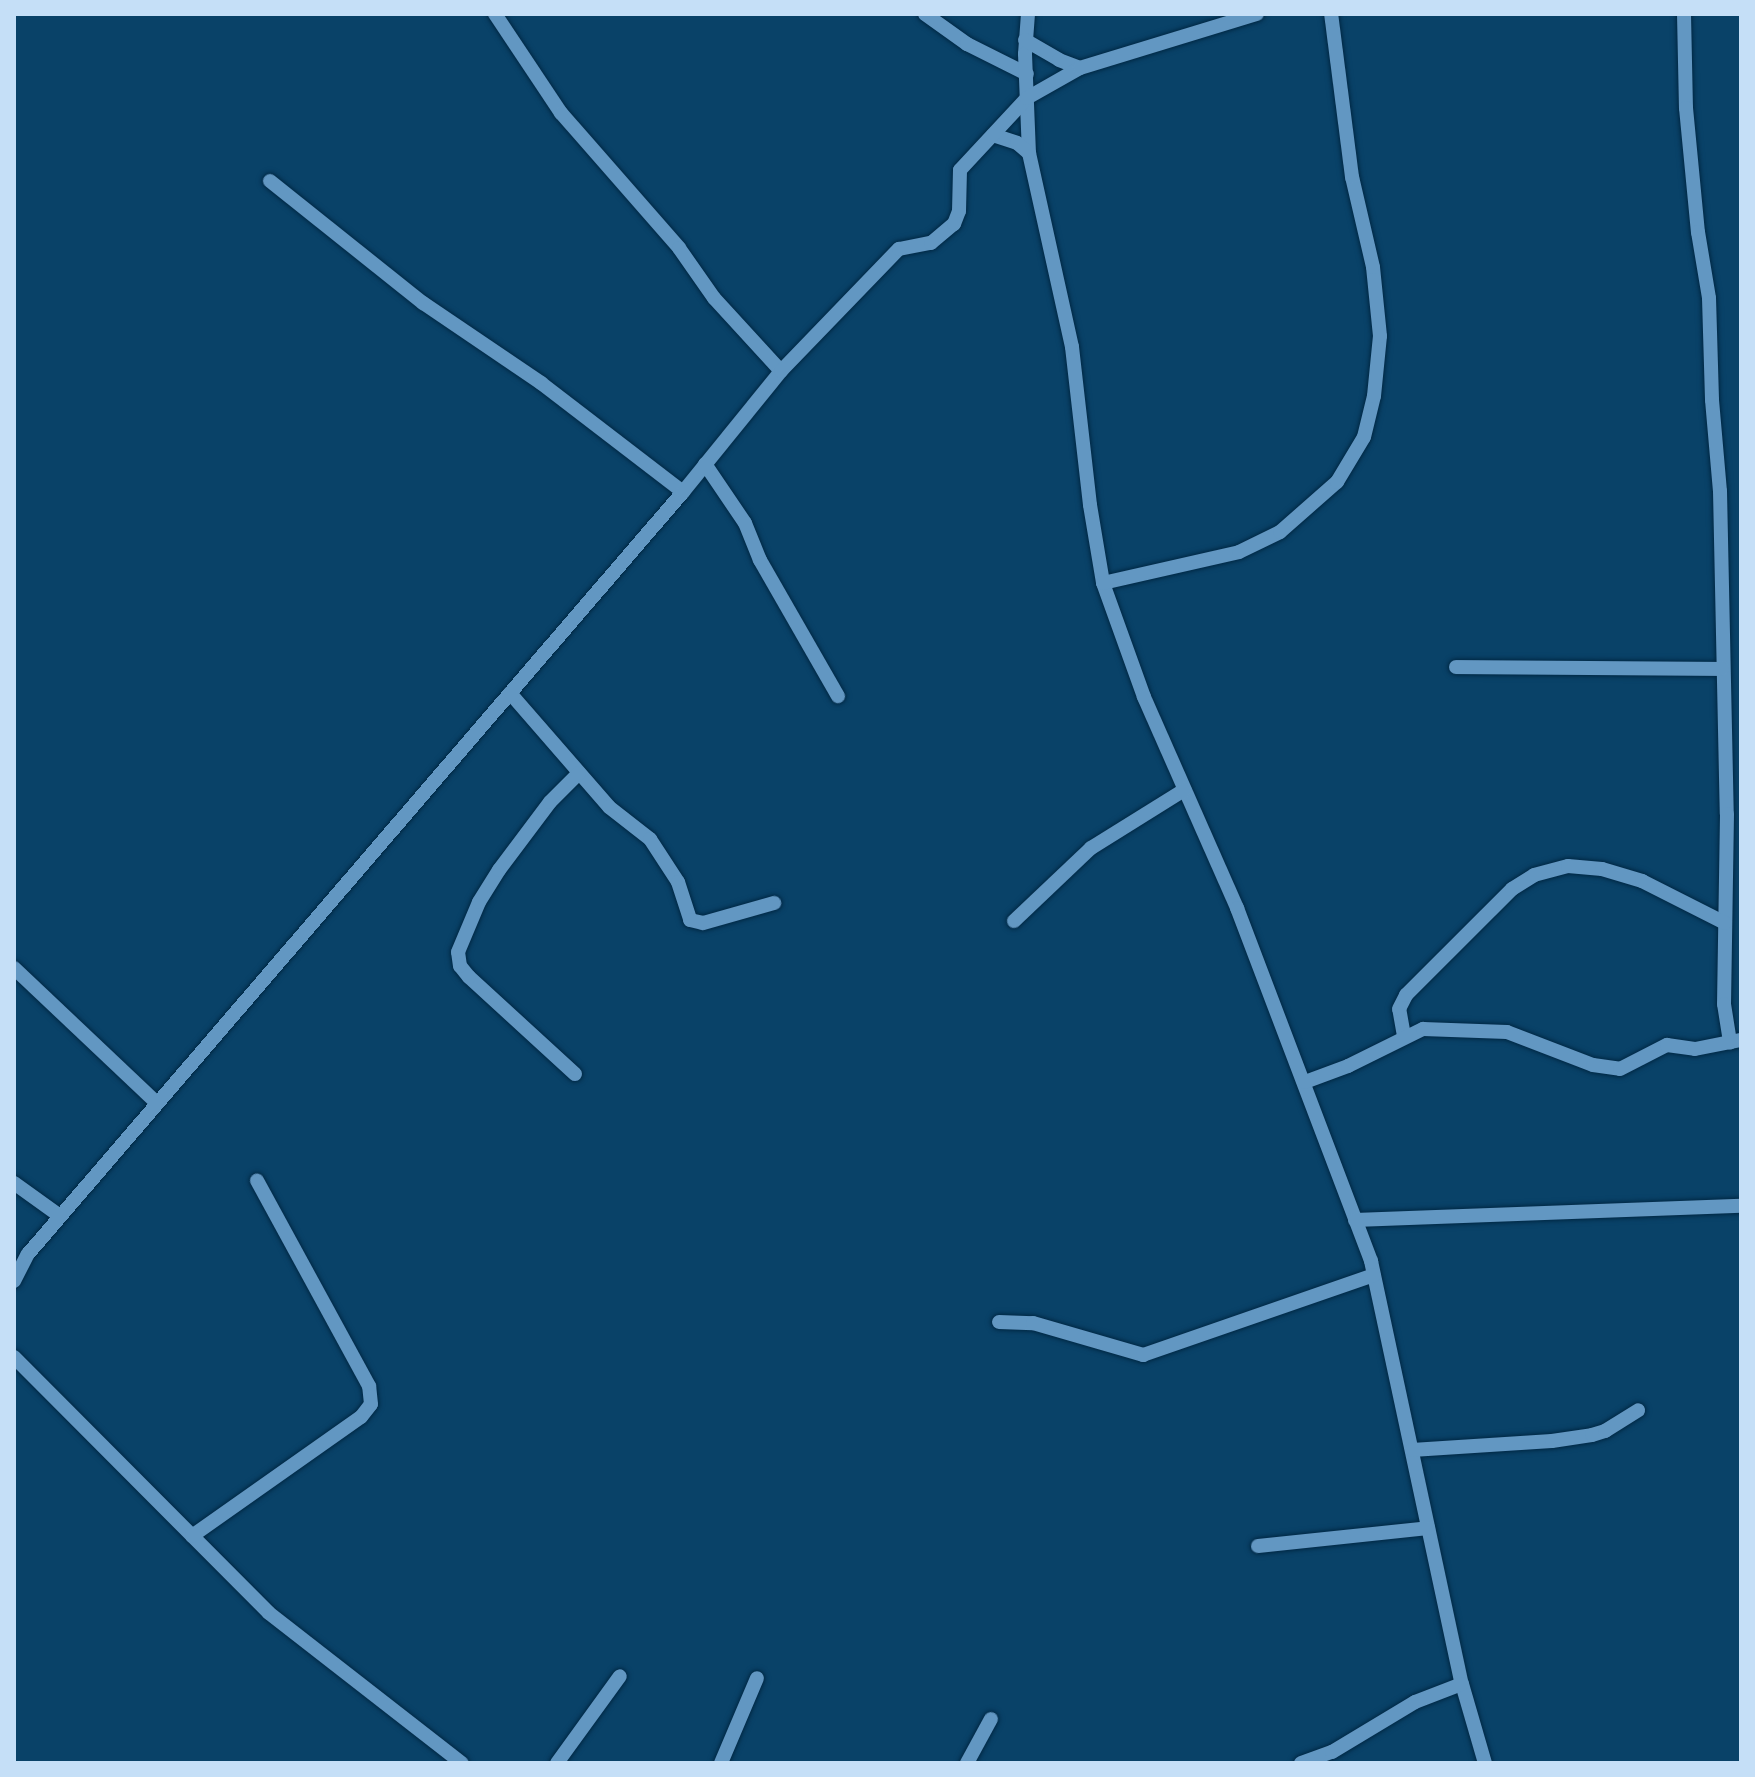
<!DOCTYPE html>
<style>
body{margin:0}
#map{position:relative;width:1755px;height:1777px;overflow:hidden;background:#094268;font-family:"Sofia Sans Condensed",sans-serif}
div>[style]{position:absolute}
[style*='--x']{left:calc(var(--x)*1px);top:calc(var(--y)*1px);width:calc(var(--w)*1px);rotate:calc(var(--a)*1deg)}
.roads{filter:drop-shadow(0 0 2px #002844) drop-shadow(0 0 2px #002844)}
.minor>*{height:14px;margin:-7px;padding:0 7px;transform-origin:7px;border-radius:7px;background:#6297c2}
span{translate:-50% -50%;white-space:nowrap;text-align:center;line-height:1.15;-webkit-text-stroke:6px #094268;paint-order:stroke}
.frame{position:absolute;inset:0;border:16px solid #c5dff7;pointer-events:none}
</style>
<div id="map">
<div class="roads">
<div class="minor">
<i style="--x:495;--y:14;--w:119;--a:56.3"></i>
<i style="--x:561;--y:113;--w:179;--a:48.8"></i>
<i style="--x:679;--y:248;--w:61;--a:55"></i>
<i style="--x:714;--y:298;--w:99;--a:47.5"></i>
<i style="--x:925;--y:14;--w:52;--a:35.5"></i>
<i style="--x:967;--y:44;--w:67;--a:26.6"></i>
<i style="--x:1028;--y:14;--w:40;--a:94.3"></i>
<i style="--x:1025;--y:54;--w:99;--a:87.7"></i>
<i style="--x:1029;--y:153;--w:199;--a:77.5"></i>
<i style="--x:1072;--y:347;--w:159;--a:83.5"></i>
<i style="--x:1090;--y:505;--w:79;--a:80.5"></i>
<i style="--x:1103;--y:583;--w:121;--a:70.2"></i>
<i style="--x:1144;--y:697;--w:231;--a:66.2"></i>
<i style="--x:1237;--y:908;--w:378;--a:69.2"></i>
<i style="--x:1371;--y:1261;--w:433;--a:77.9"></i>
<i style="--x:1462;--y:1684;--w:82;--a:73.8"></i>
<i style="--x:1684;--y:14;--w:94;--a:88.8"></i>
<i style="--x:1686;--y:108;--w:125;--a:84.5"></i>
<i style="--x:1698;--y:232;--w:67;--a:80.5"></i>
<i style="--x:1709;--y:298;--w:102;--a:88.3"></i>
<i style="--x:1712;--y:400;--w:91;--a:85"></i>
<i style="--x:1720;--y:491;--w:323;--a:88.8"></i>
<i style="--x:1727;--y:814;--w:190;--a:90.9"></i>
<i style="--x:1724;--y:1004;--w:39;--a:81"></i>
<i style="--x:1025;--y:40;--w:39;--a:30"></i>
<i style="--x:1059;--y:60;--w:22;--a:21"></i>
<i style="--x:993;--y:135;--w:25;--a:18"></i>
<i style="--x:1017;--y:143;--w:16;--a:40"></i>
<i style="--x:270;--y:181;--w:196;--a:38.6"></i>
<i style="--x:423;--y:303;--w:143;--a:34.1"></i>
<i style="--x:541;--y:383;--w:179;--a:37.5"></i>
<i style="--x:705;--y:464;--w:71;--a:55.9"></i>
<i style="--x:745;--y:523;--w:40;--a:68"></i>
<i style="--x:760;--y:560;--w:157;--a:60.2"></i>
<i style="--x:1103;--y:583;--w:139;--a:-12.8"></i>
<i style="--x:1239;--y:552;--w:46;--a:-26"></i>
<i style="--x:1280;--y:532;--w:76;--a:-41.3"></i>
<i style="--x:1337;--y:482;--w:52;--a:-59"></i>
<i style="--x:1364;--y:437;--w:42;--a:-76.3"></i>
<i style="--x:1374;--y:396;--w:60;--a:-84.3"></i>
<i style="--x:1380;--y:336;--w:69;--a:-95.8"></i>
<i style="--x:1373;--y:267;--w:92;--a:-103.1"></i>
<i style="--x:1352;--y:177;--w:164;--a:-97.3"></i>
<i style="--x:1456;--y:667;--w:266;--a:0.4"></i>
<i style="--x:510;--y:693;--w:151;--a:49"></i>
<i style="--x:609;--y:807;--w:52;--a:38"></i>
<i style="--x:650;--y:839;--w:51;--a:56.9"></i>
<i style="--x:678;--y:882;--w:40;--a:72"></i>
<i style="--x:690;--y:920;--w:13;--a:13"></i>
<i style="--x:703;--y:923;--w:74;--a:-15.7"></i>
<i style="--x:1014;--y:921;--w:106;--a:-43.5"></i>
<i style="--x:1091;--y:848;--w:110;--a:-31.9"></i>
<i style="--x:14;--y:968;--w:197;--a:43.4"></i>
<i style="--x:1404;--y:1036;--w:27;--a:-100"></i>
<i style="--x:1399;--y:1009;--w:16;--a:-63"></i>
<i style="--x:1406;--y:995;--w:150;--a:-45"></i>
<i style="--x:1512;--y:889;--w:26;--a:-32"></i>
<i style="--x:1534;--y:875;--w:35;--a:-15"></i>
<i style="--x:1568;--y:866;--w:34;--a:5"></i>
<i style="--x:1602;--y:869;--w:42;--a:16.7"></i>
<i style="--x:1642;--y:881;--w:93;--a:26.8"></i>
<i style="--x:575;--y:1074;--w:144;--a:-137.5"></i>
<i style="--x:469;--y:977;--w:14;--a:-129"></i>
<i style="--x:460;--y:966;--w:14;--a:-98"></i>
<i style="--x:458;--y:952;--w:54;--a:-67.2"></i>
<i style="--x:479;--y:902;--w:38;--a:-58"></i>
<i style="--x:499;--y:870;--w:85;--a:-53.1"></i>
<i style="--x:550;--y:802;--w:41;--a:-45"></i>
<i style="--x:1305;--y:1082;--w:46;--a:-20.4"></i>
<i style="--x:1348;--y:1066;--w:84;--a:-26.3"></i>
<i style="--x:1423;--y:1029;--w:84;--a:2"></i>
<i style="--x:1507;--y:1032;--w:92;--a:21"></i>
<i style="--x:1593;--y:1065;--w:27;--a:8"></i>
<i style="--x:1620;--y:1069;--w:53;--a:-27.1"></i>
<i style="--x:1667;--y:1045;--w:28;--a:8"></i>
<i style="--x:1695;--y:1049;--w:47;--a:-11.1"></i>
<i style="--x:14;--y:1183;--w:57;--a:35.7"></i>
<i style="--x:1355;--y:1220;--w:386;--a:-2.1"></i>
<i style="--x:14;--y:1281;--w:30;--a:-63"></i>
<i style="--x:28;--y:1254;--w:1005;--a:-49.32"></i>
<i style="--x:683;--y:492;--w:156;--a:-51"></i>
<i style="--x:781;--y:371;--w:170;--a:-46"></i>
<i style="--x:899;--y:249;--w:33;--a:-11"></i>
<i style="--x:931;--y:243;--w:30;--a:-40"></i>
<i style="--x:954;--y:224;--w:14;--a:-69"></i>
<i style="--x:959;--y:211;--w:41;--a:-88.6"></i>
<i style="--x:960;--y:170;--w:98;--a:-47.1"></i>
<i style="--x:1027;--y:98;--w:61;--a:-29.5"></i>
<i style="--x:1080;--y:68;--w:185;--a:-17"></i>
<i style="--x:999;--y:1322;--w:34;--a:2"></i>
<i style="--x:1033;--y:1323;--w:115;--a:16.2"></i>
<i style="--x:1143;--y:1355;--w:244;--a:-19.1"></i>
<i style="--x:14;--y:1357;--w:361;--a:45.1"></i>
<i style="--x:269;--y:1613;--w:244;--a:37.9"></i>
<i style="--x:1412;--y:1450;--w:140;--a:-3.7"></i>
<i style="--x:1552;--y:1441;--w:40;--a:-8.5"></i>
<i style="--x:1592;--y:1435;--w:14;--a:-17"></i>
<i style="--x:1605;--y:1431;--w:39;--a:-32"></i>
<i style="--x:192;--y:1536;--w:207;--a:-35.2"></i>
<i style="--x:361;--y:1417;--w:16;--a:-52"></i>
<i style="--x:371;--y:1404;--w:18;--a:-96"></i>
<i style="--x:369;--y:1386;--w:234;--a:-118.6"></i>
<i style="--x:1258;--y:1546;--w:171;--a:-6"></i>
<i style="--x:557;--y:1763;--w:107;--a:-54.1"></i>
<i style="--x:721;--y:1763;--w:92;--a:-67"></i>
<i style="--x:967;--y:1763;--w:50;--a:-61.4"></i>
<i style="--x:1301;--y:1763;--w:33;--a:-20"></i>
<i style="--x:1332;--y:1752;--w:97;--a:-31.1"></i>
<i style="--x:1415;--y:1702;--w:50;--a:-21"></i>
</div>
</div>
<div class="frame"></div>
</div>
